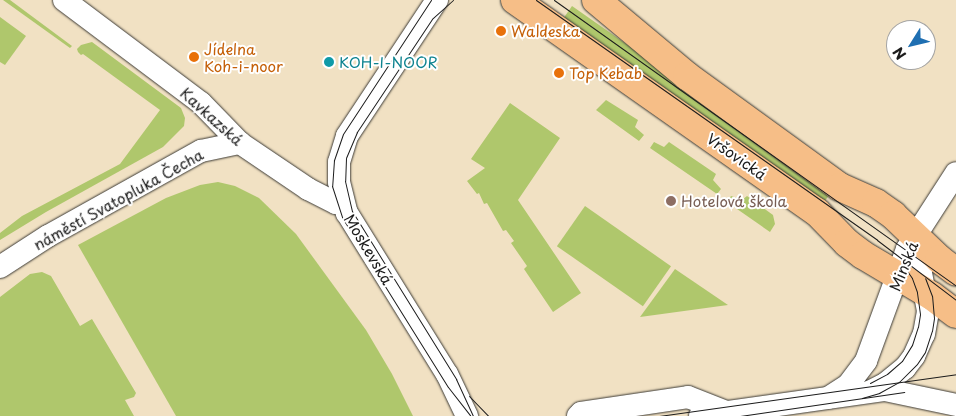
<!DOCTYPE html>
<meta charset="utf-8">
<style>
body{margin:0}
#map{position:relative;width:956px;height:416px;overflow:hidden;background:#f1e1c3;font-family:"Playpen Sans",sans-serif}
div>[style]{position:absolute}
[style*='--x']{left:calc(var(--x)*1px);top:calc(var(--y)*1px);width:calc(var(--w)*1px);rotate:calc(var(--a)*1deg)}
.green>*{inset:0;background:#afc76c;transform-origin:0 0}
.roads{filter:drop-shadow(0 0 1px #3c3a35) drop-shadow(0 0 1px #3c3a35)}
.minor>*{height:22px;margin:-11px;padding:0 11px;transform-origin:11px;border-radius:11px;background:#fff}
.major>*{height:28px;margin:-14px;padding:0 14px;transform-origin:14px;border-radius:14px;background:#f6be87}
.tram>*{height:1px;margin:-0.5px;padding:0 0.5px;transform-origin:0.5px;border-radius:0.5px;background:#1c1c1c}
.dots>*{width:14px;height:14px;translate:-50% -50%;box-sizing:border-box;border:2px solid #fff;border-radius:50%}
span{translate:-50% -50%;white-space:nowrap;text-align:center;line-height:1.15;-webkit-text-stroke:4px #fff;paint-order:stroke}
.food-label{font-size:15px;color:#c56008}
.left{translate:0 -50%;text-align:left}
.culture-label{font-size:15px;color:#0d838f}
.street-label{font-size:15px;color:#1c1c1c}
.education-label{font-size:15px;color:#785e54}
.north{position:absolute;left:886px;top:20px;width:50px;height:50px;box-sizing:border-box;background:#fff;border:1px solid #a4a4a4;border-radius:50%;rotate:234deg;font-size:14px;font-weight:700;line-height:20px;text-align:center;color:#1c1c1c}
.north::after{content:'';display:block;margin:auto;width:18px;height:22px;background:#1f6fb2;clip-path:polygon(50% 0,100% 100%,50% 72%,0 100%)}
</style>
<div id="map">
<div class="green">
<i style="clip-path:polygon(3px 0,10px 0,72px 46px,70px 48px)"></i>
<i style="left:572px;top:6px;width:319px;height:21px;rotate:35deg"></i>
<i style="clip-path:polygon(0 17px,26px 36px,5px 65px,0 62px)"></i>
<i style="clip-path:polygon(92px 42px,181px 108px,185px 118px,184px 126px,163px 147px,46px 212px,0 240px,0 233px,22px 216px,120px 164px,160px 110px,83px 54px,81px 55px,78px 52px,77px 49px,81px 45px)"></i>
<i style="clip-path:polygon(606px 100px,638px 120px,635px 127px,644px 135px,639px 141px,596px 110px)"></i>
<i style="clip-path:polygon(510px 103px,560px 138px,518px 200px,581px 293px,553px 312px,524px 269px,527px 266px,511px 243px,514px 241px,506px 230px,503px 231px,487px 203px,484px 204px,479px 193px,477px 194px,467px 181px,485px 168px,471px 159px)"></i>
<i style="clip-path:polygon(654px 142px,664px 147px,669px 142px,716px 174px,713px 180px,721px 189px,717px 194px,650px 148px)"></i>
<i style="clip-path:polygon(218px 182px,235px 186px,259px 198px,296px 234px,366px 330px,392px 374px,413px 416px,176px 416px,78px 245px,166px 198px,200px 185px)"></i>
<i style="clip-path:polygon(731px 196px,742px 200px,747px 196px,773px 215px,775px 224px,770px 232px,727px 202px)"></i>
<i style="left:585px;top:206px;width:105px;height:49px;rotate:35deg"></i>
<i style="clip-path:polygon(675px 269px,728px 305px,640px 317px)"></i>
<i style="clip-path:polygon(42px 272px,51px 276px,80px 326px,92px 319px,136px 393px,134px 397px,125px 400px,134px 416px,0 416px,0 297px,30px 274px)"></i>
</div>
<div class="roads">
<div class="minor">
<i style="--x:64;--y:0;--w:171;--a:36.9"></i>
<i style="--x:201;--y:103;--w:56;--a:45.7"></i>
<i style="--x:240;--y:143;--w:82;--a:34.1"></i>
<i style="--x:308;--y:189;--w:31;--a:27"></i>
<i style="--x:336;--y:203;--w:7;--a:0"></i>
<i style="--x:437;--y:0;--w:163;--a:123.5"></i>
<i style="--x:347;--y:136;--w:27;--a:107"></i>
<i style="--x:339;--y:162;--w:20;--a:90"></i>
<i style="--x:339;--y:182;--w:32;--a:76"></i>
<i style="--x:347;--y:213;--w:190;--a:58.2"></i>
<i style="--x:447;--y:374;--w:47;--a:64.5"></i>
<i style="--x:0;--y:267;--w:57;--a:-32.9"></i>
<i style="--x:48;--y:236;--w:175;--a:-29.1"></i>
<i style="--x:201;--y:151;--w:40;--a:-12"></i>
<i style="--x:871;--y:391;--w:16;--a:-27"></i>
<i style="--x:885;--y:384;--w:26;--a:-39"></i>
<i style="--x:905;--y:368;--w:15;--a:-53"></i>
<i style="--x:914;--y:356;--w:24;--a:-66"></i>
<i style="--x:924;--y:334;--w:23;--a:-80"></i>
<i style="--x:928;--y:311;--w:77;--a:-100.4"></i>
<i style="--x:828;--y:398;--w:24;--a:-33"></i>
<i style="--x:848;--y:385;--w:30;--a:-53"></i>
<i style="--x:866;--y:361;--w:119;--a:-69.9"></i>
<i style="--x:907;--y:249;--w:90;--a:-57.2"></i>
<i style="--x:578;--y:416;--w:4;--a:-45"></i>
<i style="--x:581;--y:413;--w:108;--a:-8.5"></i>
<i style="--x:688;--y:397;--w:41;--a:21.5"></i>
<i style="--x:700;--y:416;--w:187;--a:-8"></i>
<i style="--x:885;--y:390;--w:73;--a:11.9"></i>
</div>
<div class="major">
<i style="--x:515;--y:0;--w:369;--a:35.1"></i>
<i style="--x:817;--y:212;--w:43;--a:45.9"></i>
<i style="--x:847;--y:243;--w:20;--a:37"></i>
<i style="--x:863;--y:255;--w:80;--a:30.7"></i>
<i style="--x:932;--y:296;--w:30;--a:37"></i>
<i style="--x:596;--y:0;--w:119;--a:39.9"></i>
<i style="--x:687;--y:76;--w:189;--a:36"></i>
<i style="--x:840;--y:187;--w:39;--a:24"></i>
<i style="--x:876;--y:203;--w:21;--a:35"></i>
<i style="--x:893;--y:215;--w:64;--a:43.7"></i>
<i style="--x:939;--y:259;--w:21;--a:37"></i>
</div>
</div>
<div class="tram">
<i style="--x:431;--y:0;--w:160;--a:123.3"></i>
<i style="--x:343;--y:134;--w:28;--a:109"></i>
<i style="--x:334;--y:160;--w:26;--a:94"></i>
<i style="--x:332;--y:186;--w:35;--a:72"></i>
<i style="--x:343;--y:219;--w:198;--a:58"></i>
<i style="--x:448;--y:387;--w:36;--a:52"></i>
<i style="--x:453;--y:0;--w:28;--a:138"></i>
<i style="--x:432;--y:19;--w:136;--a:123.6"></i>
<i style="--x:357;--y:132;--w:28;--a:113"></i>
<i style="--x:346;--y:158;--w:23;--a:92"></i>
<i style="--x:345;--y:181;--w:31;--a:77"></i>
<i style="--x:352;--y:211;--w:198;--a:58.2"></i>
<i style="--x:456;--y:379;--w:41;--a:65.3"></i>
<i style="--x:536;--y:0;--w:417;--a:35.1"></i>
<i style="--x:877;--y:240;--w:99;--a:37.2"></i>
<i style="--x:554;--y:0;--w:493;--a:35.4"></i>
<i style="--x:870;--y:383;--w:19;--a:-28"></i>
<i style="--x:887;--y:374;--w:20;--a:-41"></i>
<i style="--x:902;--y:361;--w:19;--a:-58"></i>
<i style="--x:912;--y:345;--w:19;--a:-72"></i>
<i style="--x:918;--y:327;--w:13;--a:-81"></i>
<i style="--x:920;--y:314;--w:22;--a:-98"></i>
<i style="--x:917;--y:292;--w:15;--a:-110"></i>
<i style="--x:912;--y:278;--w:19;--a:-125"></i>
<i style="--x:469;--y:396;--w:28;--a:46"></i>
<i style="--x:862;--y:398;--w:18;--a:-16"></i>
<i style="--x:879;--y:393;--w:23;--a:-29"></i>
<i style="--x:899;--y:382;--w:25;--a:-45"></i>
<i style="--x:917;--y:364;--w:14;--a:-56"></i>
<i style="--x:925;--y:352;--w:22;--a:-72"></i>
<i style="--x:932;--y:331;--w:13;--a:-81"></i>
<i style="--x:934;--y:318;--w:22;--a:-95"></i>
<i style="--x:932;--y:296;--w:19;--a:-111"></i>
<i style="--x:659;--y:416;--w:300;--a:-8"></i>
<i style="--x:740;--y:416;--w:166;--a:-8.3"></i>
</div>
<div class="dots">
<i style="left:501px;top:31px;background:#e8710a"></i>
<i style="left:194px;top:57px;background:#e8710a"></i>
<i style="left:329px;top:62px;background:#0f9aa8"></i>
<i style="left:559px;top:73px;background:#e8710a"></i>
<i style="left:671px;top:201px;background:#8d6e63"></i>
</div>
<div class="food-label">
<span class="left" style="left:511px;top:31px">Waldeska</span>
<span class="left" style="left:204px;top:57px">Jídelna<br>Koh-i-noor</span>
<span class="left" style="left:569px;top:73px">Top Kebab</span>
</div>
<div class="culture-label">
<span class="left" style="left:339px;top:62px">KOH-I-NOOR</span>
</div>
<div class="street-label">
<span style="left:212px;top:116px;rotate:42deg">Kavkazská</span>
<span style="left:737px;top:156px;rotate:35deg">Vršovická</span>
<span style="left:118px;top:199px;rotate:-29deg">náměstí Svatopluka Čecha</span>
<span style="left:369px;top:249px;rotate:59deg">Moskevská</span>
<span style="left:903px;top:266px;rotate:-68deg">Minská</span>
</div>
<div class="education-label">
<span class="left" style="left:681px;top:201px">Hotelová škola</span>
</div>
<div class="north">N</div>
</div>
